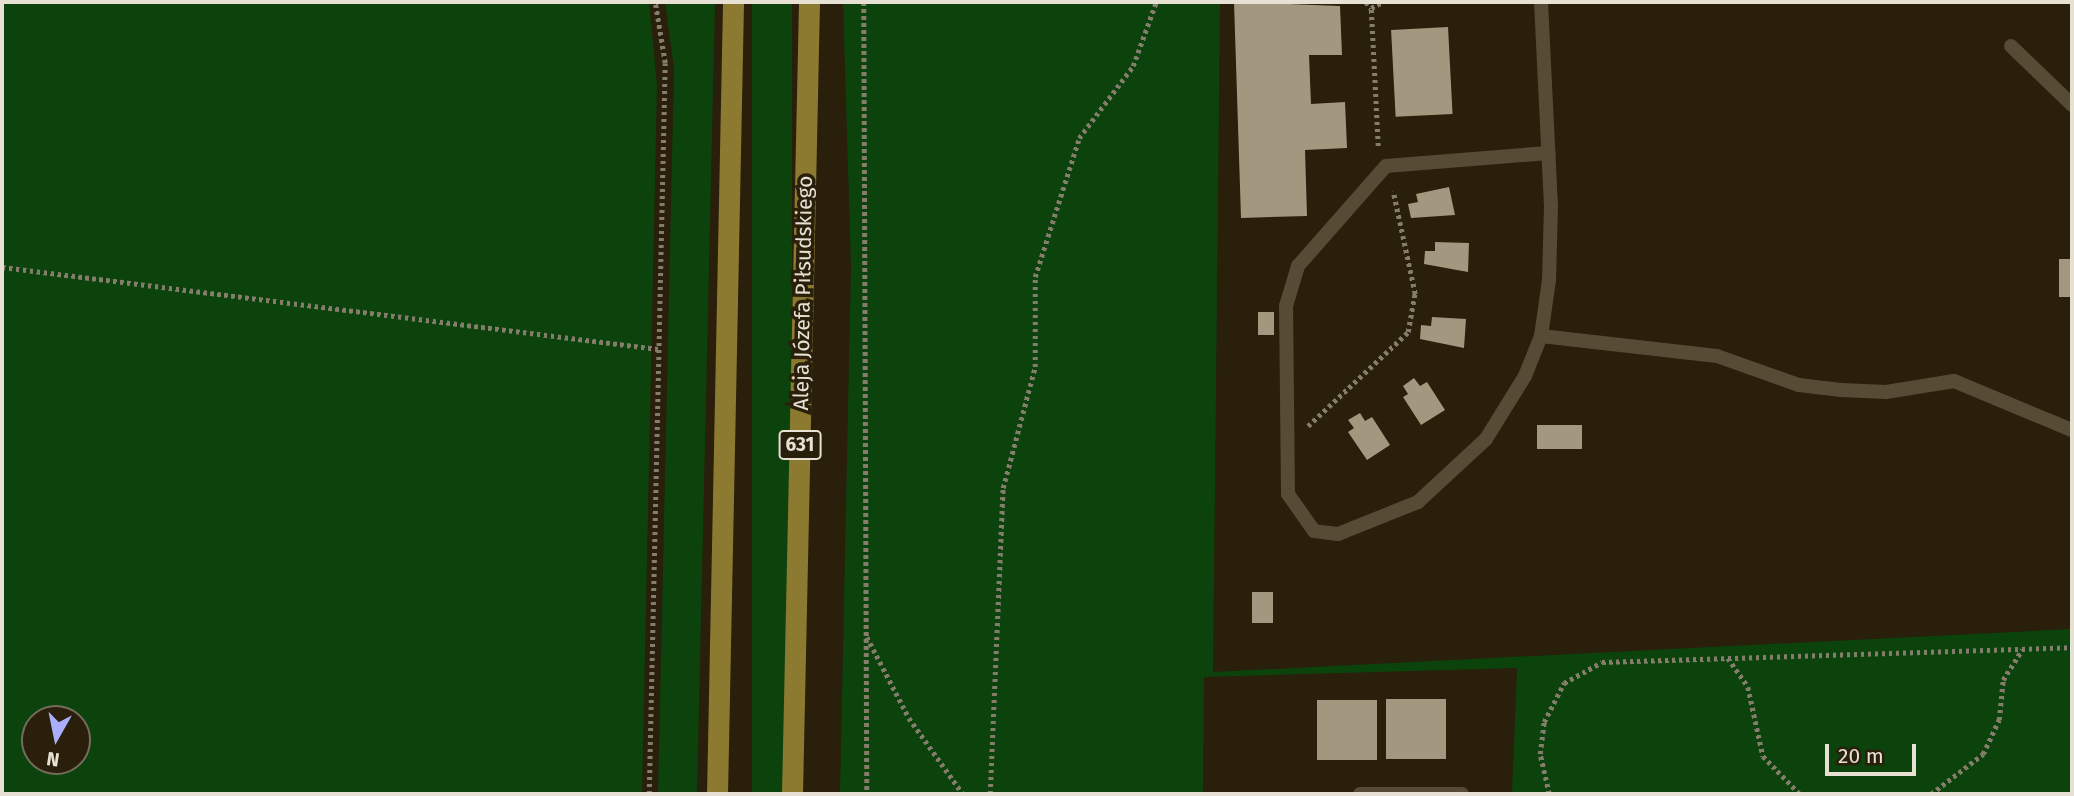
<!DOCTYPE html>
<meta charset="utf-8">
<style>
body{margin:0}
#map{position:relative;width:2074px;height:796px;overflow:hidden;background:#291f0a;font-family:"Fira Sans",sans-serif}
div>[style]{position:absolute}
[style*='--x']{left:calc(var(--x)*1px);top:calc(var(--y)*1px);width:calc(var(--w)*1px);rotate:calc(var(--a)*1deg)}
.green>*{inset:0;background:#0c430d;transform-origin:0 0}
.building>*{inset:0;background:#a3987f;transform-origin:0 0}
.path>*{height:4.5px;margin-top:-2.25px;transform-origin:0;background:repeating-linear-gradient(90deg,#857d6c 0 3.5px,transparent 0 7px)}
.service>*{height:14px;margin:-7px;padding:0 7px;transform-origin:7px;border-radius:7px;background:#564c35}
.primary>*{height:21px;margin:-10.5px;padding:0 10.5px;transform-origin:10.5px;border-radius:10.5px;background:#8d7a31}
span{translate:-50% -50%;white-space:nowrap;text-align:center;line-height:1.15;-webkit-text-stroke:7px #291f0a;paint-order:stroke}
.shield-label span{padding:2px 5px;background:#291f0a;border:2px solid;border-radius:5px;-webkit-text-stroke-width:0}
.shield-label{font-size:19px;color:#e7e1d4;font-weight:700}
.street-label{font-size:21px;color:#e7e1d4}
.frame{position:absolute;inset:0;border:4px solid #e7e1d4;pointer-events:none}
.north{position:absolute;left:21px;top:705px;width:70px;height:70px;box-sizing:border-box;background:#291f0a;border:2px solid #756d5b;border-radius:50%;rotate:189deg;font-size:19px;font-weight:700;line-height:28px;text-align:center;color:#e7e1d4}
.north::after{content:'';display:block;margin:auto;width:24px;height:32px;background:#abaffb;clip-path:polygon(50% 0,100% 100%,50% 72%,0 100%)}
.scale{position:absolute;left:1825px;top:744px;width:91px;height:32px;box-sizing:border-box;border:4px solid #e7e1d4;border-top:0;padding-left:9px;font-size:21px;line-height:24px;white-space:nowrap;color:#e7e1d4;-webkit-text-stroke:5px #291f0a;paint-order:stroke}
</style>
<div id="map">
<div class="green">
<i style="clip-path:polygon(evenodd,2px 2px,649px 2px,657px 85px,642px 794px,2px 794px,2px 2px,77px 719px,77px 761px,35px 761px,35px 719px,77px 719px)"></i>
<i style="clip-path:polygon(665px 2px,715px 2px,697px 794px,658px 794px,674px 69px)"></i>
<i style="left:752px;top:2px;width:40px;height:792px"></i>
<i style="clip-path:polygon(843px 2px,1220px 2px,1213px 672px,2072px 629px,2072px 794px,1512px 794px,1517px 668px,1204px 677px,1203px 794px,840px 794px,851px 266px)"></i>
</div>
<div class="building">
<i style="clip-path:polygon(1234px 2px,1340px 6px,1342px 55px,1309px 55px,1311px 104px,1345px 102px,1347px 148px,1305px 150px,1307px 216px,1241px 218px)"></i>
<i style="left:1448px;top:27px;width:87px;height:57px;rotate:87deg"></i>
<i style="clip-path:polygon(1449px 187px,1455px 215px,1411px 218px,1408px 204px,1418px 202px,1416px 194px)"></i>
<i style="clip-path:polygon(1435px 242px,1469px 243px,1468px 272px,1424px 264px,1425px 251px,1435px 251px)"></i>
<i style="left:2059px;top:259px;width:13px;height:38px"></i>
<i style="left:1258px;top:312px;width:16px;height:23px"></i>
<i style="clip-path:polygon(1432px 317px,1466px 319px,1464px 348px,1420px 339px,1421px 325px,1431px 326px)"></i>
<i style="clip-path:polygon(1414px 378px,1420px 386px,1427px 382px,1445px 410px,1421px 425px,1403px 397px,1408px 394px,1403px 386px)"></i>
<i style="clip-path:polygon(1360px 413px,1365px 421px,1372px 417px,1390px 445px,1367px 460px,1348px 432px,1354px 428px,1348px 420px)"></i>
<i style="left:1537px;top:425px;width:45px;height:24px"></i>
<i style="left:1252px;top:592px;width:21px;height:31px"></i>
<i style="left:1446px;top:699px;width:60px;height:60px;rotate:90deg"></i>
<i style="left:1317px;top:700px;width:60px;height:60px"></i>
</div>
<div class="path">
<i style="--x:864;--y:2;--w:792;--a:89.78"></i>
<i style="--x:1366;--y:2;--w:8;--a:50"></i>
<i style="--x:1378;--y:146;--w:138;--a:-92.9"></i>
<i style="--x:1371;--y:8;--w:13;--a:-27"></i>
<i style="--x:2;--y:267;--w:661;--a:7.13"></i>
<i style="--x:1308;--y:426;--w:137;--a:-43.2"></i>
<i style="--x:1408;--y:332;--w:39;--a:-80"></i>
<i style="--x:1415;--y:294;--w:105;--a:-102.1"></i>
<i style="--x:867;--y:637;--w:91;--a:62.6"></i>
<i style="--x:909;--y:718;--w:93;--a:54.6"></i>
<i style="--x:1728;--y:658;--w:35;--a:55"></i>
<i style="--x:1748;--y:687;--w:71;--a:77.7"></i>
<i style="--x:1763;--y:756;--w:53;--a:45.8"></i>
<i style="--x:649;--y:794;--w:731;--a:-88.75"></i>
<i style="--x:665;--y:63;--w:62;--a:-99.3"></i>
<i style="--x:990;--y:794;--w:306;--a:-87.6"></i>
<i style="--x:1003;--y:488;--w:125;--a:-75.2"></i>
<i style="--x:1035;--y:367;--w:90;--a:-90"></i>
<i style="--x:1035;--y:277;--w:146;--a:-72.4"></i>
<i style="--x:1079;--y:138;--w:90;--a:-53.1"></i>
<i style="--x:1133;--y:66;--w:68;--a:-70.2"></i>
<i style="--x:1549;--y:794;--w:41;--a:-102.7"></i>
<i style="--x:1540;--y:754;--w:32;--a:-83"></i>
<i style="--x:1544;--y:722;--w:44;--a:-62.9"></i>
<i style="--x:1564;--y:683;--w:43;--a:-28.9"></i>
<i style="--x:1602;--y:662;--w:470;--a:-1.8"></i>
<i style="--x:1931;--y:794;--w:66;--a:-37.6"></i>
<i style="--x:1983;--y:754;--w:38;--a:-65"></i>
<i style="--x:1999;--y:720;--w:40;--a:-84.3"></i>
<i style="--x:2003;--y:680;--w:36;--a:-58"></i>
</div>
<div class="service">
<i style="--x:1541;--y:2;--w:203;--a:87.2"></i>
<i style="--x:1551;--y:205;--w:75;--a:91.5"></i>
<i style="--x:1549;--y:280;--w:57;--a:98.1"></i>
<i style="--x:1541;--y:336;--w:43;--a:111.8"></i>
<i style="--x:1525;--y:376;--w:74;--a:121.8"></i>
<i style="--x:1486;--y:439;--w:93;--a:137.2"></i>
<i style="--x:1418;--y:502;--w:86;--a:158.2"></i>
<i style="--x:1338;--y:534;--w:24;--a:-173"></i>
<i style="--x:1314;--y:531;--w:45;--a:-125.1"></i>
<i style="--x:1288;--y:494;--w:188;--a:-90.6"></i>
<i style="--x:1286;--y:306;--w:42;--a:-73.3"></i>
<i style="--x:1298;--y:266;--w:133;--a:-48.7"></i>
<i style="--x:1386;--y:166;--w:163;--a:-4.6"></i>
<i style="--x:2011;--y:46;--w:85;--a:44"></i>
<i style="--x:1541;--y:336;--w:177;--a:6.5"></i>
<i style="--x:1717;--y:356;--w:87;--a:19.5"></i>
<i style="--x:1799;--y:385;--w:42;--a:6.8"></i>
<i style="--x:1841;--y:390;--w:45;--a:2.5"></i>
<i style="--x:1886;--y:392;--w:69;--a:-9.2"></i>
<i style="--x:1954;--y:381;--w:128;--a:22.6"></i>
<i style="--x:1360;--y:794;--w:102;--a:0"></i>
</div>
<div class="primary">
<i style="--x:717;--y:794;--w:792;--a:-88.84"></i>
<i style="--x:792;--y:794;--w:792;--a:-88.77"></i>
</div>
<div class="shield-label">
<span style="left:800px;top:445px">631</span>
</div>
<div class="street-label">
<span style="left:803px;top:293px;rotate:-89deg">Aleja Józefa Piłsudskiego</span>
</div>
<div class="frame"></div>
<div class="north">N</div>
<div class="scale">20 m</div>
</div>
